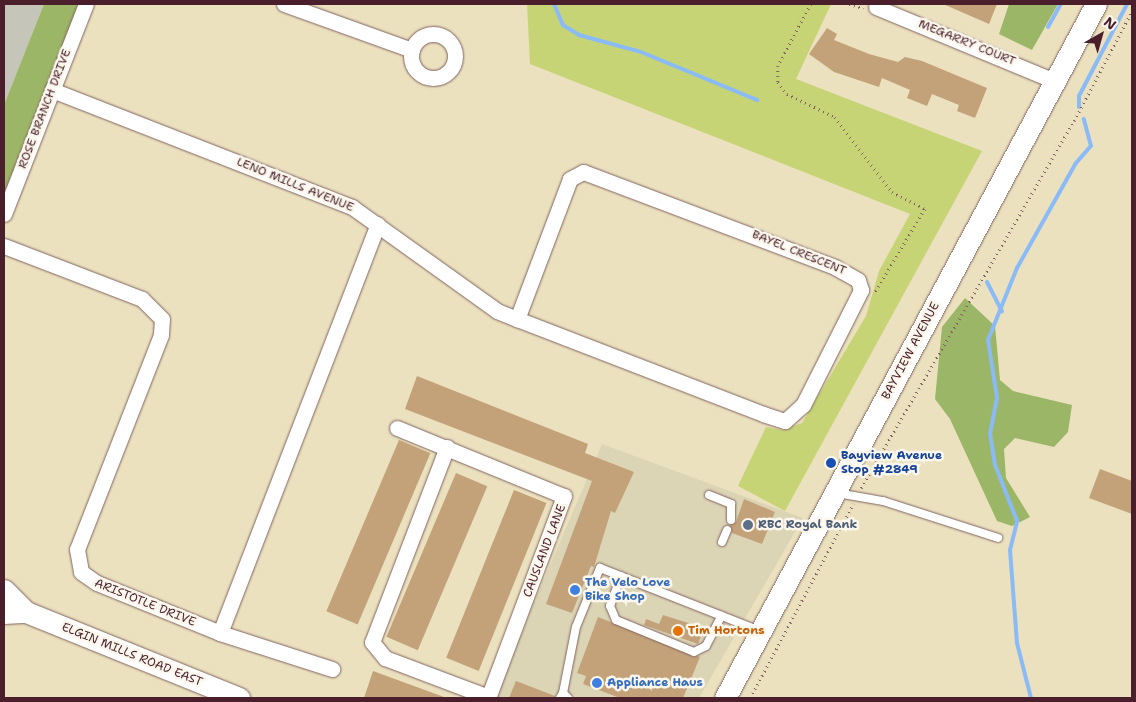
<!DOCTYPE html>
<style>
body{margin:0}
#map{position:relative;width:1136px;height:702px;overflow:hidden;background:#ebe1bf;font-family:"Shantell Sans",sans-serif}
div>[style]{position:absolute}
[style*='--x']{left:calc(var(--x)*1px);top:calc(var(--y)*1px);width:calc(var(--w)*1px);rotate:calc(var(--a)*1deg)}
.built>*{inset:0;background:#dbd4b5}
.industrial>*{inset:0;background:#c5c5b9}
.green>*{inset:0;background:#c6d476}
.forest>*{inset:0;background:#9cb667}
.stream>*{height:4px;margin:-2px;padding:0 2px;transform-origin:2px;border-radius:2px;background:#8abbf6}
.building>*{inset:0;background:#c3a279;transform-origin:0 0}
.path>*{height:2.5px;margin-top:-1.25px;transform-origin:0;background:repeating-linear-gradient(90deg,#82635f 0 1px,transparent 0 5px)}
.roads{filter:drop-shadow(0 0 1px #82635f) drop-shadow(0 0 1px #82635f)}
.service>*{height:8px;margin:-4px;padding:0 4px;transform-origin:4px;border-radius:4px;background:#fff}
.minor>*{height:15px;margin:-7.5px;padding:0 7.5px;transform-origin:7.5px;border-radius:7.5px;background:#fff}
.minor>.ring{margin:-7.5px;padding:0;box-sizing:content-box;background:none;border:15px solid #fff;border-radius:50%}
.secondary>*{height:21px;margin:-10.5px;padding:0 10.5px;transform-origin:10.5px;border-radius:10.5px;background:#fff}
.dots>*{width:14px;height:14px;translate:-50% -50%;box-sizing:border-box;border:2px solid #fbf7ec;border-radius:50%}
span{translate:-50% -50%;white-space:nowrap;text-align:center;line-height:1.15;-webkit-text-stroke:5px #fbf7ec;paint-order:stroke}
.street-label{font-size:12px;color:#4a1f2b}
.transit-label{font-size:12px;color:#164399;font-weight:700}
.left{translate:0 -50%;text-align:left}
.service-label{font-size:12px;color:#4e5e75;font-weight:700}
.shop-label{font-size:12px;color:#366cbe;font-weight:700}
.food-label{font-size:12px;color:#c56008;font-weight:700}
.frame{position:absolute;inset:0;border:5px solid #4a1f2b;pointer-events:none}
.north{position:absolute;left:1076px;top:10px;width:50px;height:50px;-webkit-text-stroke:4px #fbf7ec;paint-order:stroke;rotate:38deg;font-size:14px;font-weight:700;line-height:20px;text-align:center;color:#4a1f2b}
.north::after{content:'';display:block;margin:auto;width:18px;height:22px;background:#4a1f2b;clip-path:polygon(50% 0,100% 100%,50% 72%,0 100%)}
</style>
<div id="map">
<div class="built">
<i style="clip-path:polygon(602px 444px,803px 518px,699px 698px,493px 698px)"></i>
</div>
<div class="industrial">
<i style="clip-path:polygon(4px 4px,44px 4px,4px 105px)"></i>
</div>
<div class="green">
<i style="clip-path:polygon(527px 4px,831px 4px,796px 79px,982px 151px,785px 511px,738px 486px,766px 427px,783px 430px,802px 423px,866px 316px,879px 271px,910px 214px,530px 64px)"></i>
</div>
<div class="forest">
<i style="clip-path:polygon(44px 4px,79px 4px,4px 194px,4px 105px)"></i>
<i style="clip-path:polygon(1009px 4px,1058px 4px,1032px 50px,999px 34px)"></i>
<i style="clip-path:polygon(965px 298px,995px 326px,1000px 380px,1013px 391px,1072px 405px,1068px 432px,1054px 447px,1015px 438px,1004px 449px,1006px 478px,1030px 517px,1012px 526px,997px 521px,950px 419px,935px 399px,942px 327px)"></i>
</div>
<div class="stream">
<i style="--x:554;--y:4;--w:23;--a:67"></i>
<i style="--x:563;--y:25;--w:19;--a:32"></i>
<i style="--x:579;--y:35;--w:64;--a:15.3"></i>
<i style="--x:641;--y:52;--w:126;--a:22.5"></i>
<i style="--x:1048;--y:27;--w:26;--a:-61"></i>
<i style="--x:1079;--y:107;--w:11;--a:-90"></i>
<i style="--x:1079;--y:96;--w:104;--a:-62.4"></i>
<i style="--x:987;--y:282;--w:33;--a:63"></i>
<i style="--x:1031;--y:698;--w:57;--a:-104.3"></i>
<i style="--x:1017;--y:643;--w:93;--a:-94.3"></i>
<i style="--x:1010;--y:550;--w:30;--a:-76"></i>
<i style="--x:1017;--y:521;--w:60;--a:-111.4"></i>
<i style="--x:995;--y:465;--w:31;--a:-99"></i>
<i style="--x:990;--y:434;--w:37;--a:-79"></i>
<i style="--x:997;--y:398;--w:59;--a:-98.8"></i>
<i style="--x:988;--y:340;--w:78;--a:-68.1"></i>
<i style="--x:1017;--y:268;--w:120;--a:-60.7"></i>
<i style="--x:1076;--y:163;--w:23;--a:-49"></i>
<i style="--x:1091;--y:146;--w:28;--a:-105"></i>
</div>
<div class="building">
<i style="clip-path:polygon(943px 4px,997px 4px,989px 24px)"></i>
<i style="clip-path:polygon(827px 28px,837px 34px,834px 40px,869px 54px,898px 62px,905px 57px,922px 61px,987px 88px,975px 118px,957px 111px,959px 105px,932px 94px,927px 106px,907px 98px,910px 90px,882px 78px,879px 87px,834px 72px,809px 54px)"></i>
<i style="clip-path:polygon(417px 376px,588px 444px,585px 453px,634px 472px,615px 513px,611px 511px,594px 567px,591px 566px,572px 613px,546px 604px,592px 481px,405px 409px)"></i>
<i style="left:399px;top:440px;width:34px;height:186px;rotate:23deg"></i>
<i style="clip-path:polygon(1100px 469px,1132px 481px,1132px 514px,1089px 498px)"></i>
<i style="left:456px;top:473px;width:34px;height:178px;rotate:23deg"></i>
<i style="left:514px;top:490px;width:35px;height:181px;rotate:22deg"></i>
<i style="clip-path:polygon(744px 499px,775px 512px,762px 544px,732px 533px,730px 525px,736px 522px)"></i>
<i style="clip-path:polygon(663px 615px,704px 628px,698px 644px,644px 625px,646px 619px,659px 624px)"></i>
<i style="clip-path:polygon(598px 617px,700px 657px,683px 698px,620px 698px,583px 684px,586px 676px,577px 673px)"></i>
<i style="clip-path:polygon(373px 671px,444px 697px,444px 698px,364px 698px)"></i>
<i style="clip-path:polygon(516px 681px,555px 696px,554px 698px,509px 698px)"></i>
</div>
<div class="path">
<i style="--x:811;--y:4;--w:70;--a:118"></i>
<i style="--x:778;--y:66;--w:16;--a:90"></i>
<i style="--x:778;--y:82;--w:15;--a:53"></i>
<i style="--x:787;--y:94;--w:53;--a:25.6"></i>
<i style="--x:835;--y:117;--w:94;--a:52.8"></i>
<i style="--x:892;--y:192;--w:37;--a:27"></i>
<i style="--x:925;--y:209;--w:98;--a:120.8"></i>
<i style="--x:849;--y:4;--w:15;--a:16"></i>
<i style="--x:861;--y:488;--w:424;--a:-59.9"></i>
<i style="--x:1074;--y:121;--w:124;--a:-62.2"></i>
<i style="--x:750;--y:698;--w:220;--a:-62"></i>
</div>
<div class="roads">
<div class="service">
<i style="--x:837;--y:493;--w:47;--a:9.9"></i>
<i style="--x:883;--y:501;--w:121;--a:17.8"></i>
<i style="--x:709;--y:495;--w:24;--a:22"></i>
<i style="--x:731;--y:504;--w:16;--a:90"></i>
<i style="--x:722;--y:542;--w:13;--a:-67"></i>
<i style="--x:621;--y:576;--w:32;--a:110"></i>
<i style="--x:610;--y:606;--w:15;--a:67"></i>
<i style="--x:616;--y:620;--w:84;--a:22.3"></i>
<i style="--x:694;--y:652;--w:13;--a:-27"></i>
<i style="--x:706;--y:646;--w:34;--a:-63"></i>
<i style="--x:563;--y:693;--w:67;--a:-78.9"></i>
<i style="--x:576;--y:627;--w:64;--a:-67.9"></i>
<i style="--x:600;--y:568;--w:172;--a:21.5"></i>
<i style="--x:560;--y:698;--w:6;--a:-59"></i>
<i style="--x:563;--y:693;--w:7;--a:45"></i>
</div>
<div class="minor">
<i style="--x:284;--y:4;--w:136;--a:19.8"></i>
<i style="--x:876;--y:7;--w:194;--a:22.5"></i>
<i class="ring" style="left:411px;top:34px;width:29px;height:29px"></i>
<i style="--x:52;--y:90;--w:322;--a:21.3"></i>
<i style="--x:352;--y:207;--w:178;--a:35.6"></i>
<i style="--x:497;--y:311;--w:22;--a:22"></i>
<i style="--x:517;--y:319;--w:264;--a:21.1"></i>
<i style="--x:763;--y:414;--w:23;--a:18"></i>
<i style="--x:785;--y:421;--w:24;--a:-42"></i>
<i style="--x:803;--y:405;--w:129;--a:-63.2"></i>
<i style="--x:861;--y:290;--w:10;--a:-107"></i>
<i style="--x:858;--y:280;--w:26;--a:-151"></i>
<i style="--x:835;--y:267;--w:269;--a:-159.3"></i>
<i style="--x:583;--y:172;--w:15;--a:152"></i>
<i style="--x:570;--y:179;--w:150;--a:110.7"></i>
<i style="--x:4;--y:214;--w:225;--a:-68.7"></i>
<i style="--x:4;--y:246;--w:148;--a:21"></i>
<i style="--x:142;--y:299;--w:28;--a:45"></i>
<i style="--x:162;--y:319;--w:16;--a:94"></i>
<i style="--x:161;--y:335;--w:230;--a:111.4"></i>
<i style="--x:77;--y:549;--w:23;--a:80"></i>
<i style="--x:81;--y:572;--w:19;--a:35"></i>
<i style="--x:97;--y:583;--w:133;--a:22.1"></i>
<i style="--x:220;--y:633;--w:118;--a:17.8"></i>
<i style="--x:397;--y:428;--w:180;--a:22.2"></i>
<i style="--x:564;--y:496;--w:216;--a:110.6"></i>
<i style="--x:447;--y:447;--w:209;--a:111"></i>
<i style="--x:372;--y:642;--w:21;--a:51"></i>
<i style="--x:385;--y:658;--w:110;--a:20.7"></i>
<i style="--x:220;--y:633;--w:438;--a:-68.9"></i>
</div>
<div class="secondary">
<i style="--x:4;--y:590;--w:31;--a:45"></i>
<i style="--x:4;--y:613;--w:22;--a:-3"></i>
<i style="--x:26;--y:612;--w:230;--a:22"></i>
<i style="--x:725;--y:698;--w:787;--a:-61.87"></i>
</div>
</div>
<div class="dots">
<i style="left:831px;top:463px;background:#1a4fb4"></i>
<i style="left:748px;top:525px;background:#5c6f8a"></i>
<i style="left:575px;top:590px;background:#3f7fe0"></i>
<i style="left:678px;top:631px;background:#e8710a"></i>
<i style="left:597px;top:683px;background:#3f7fe0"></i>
</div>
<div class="street-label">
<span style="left:967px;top:43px;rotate:22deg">MEGARRY COURT</span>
<span style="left:45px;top:109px;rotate:-69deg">ROSE BRANCH DRIVE</span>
<span style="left:295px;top:185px;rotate:22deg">LENO MILLS AVENUE</span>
<span style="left:799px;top:253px;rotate:22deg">BAYEL CRESCENT</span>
<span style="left:911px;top:351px;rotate:-62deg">BAYVIEW AVENUE</span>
<span style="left:545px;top:551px;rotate:-69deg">CAUSLAND LANE</span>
<span style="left:145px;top:603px;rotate:22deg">ARISTOTLE DRIVE</span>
<span style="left:132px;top:655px;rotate:22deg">ELGIN MILLS ROAD EAST</span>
</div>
<div class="transit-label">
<span class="left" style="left:841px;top:463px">Bayview Avenue<br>Stop #2849</span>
</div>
<div class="service-label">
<span class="left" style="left:758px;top:525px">RBC Royal Bank</span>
</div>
<div class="shop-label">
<span class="left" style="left:585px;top:590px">The Velo Love<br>Bike Shop</span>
<span class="left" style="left:607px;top:683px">Appliance Haus</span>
</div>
<div class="food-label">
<span class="left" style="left:688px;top:631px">Tim Hortons</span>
</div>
<div class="frame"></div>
<div class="north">N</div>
</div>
